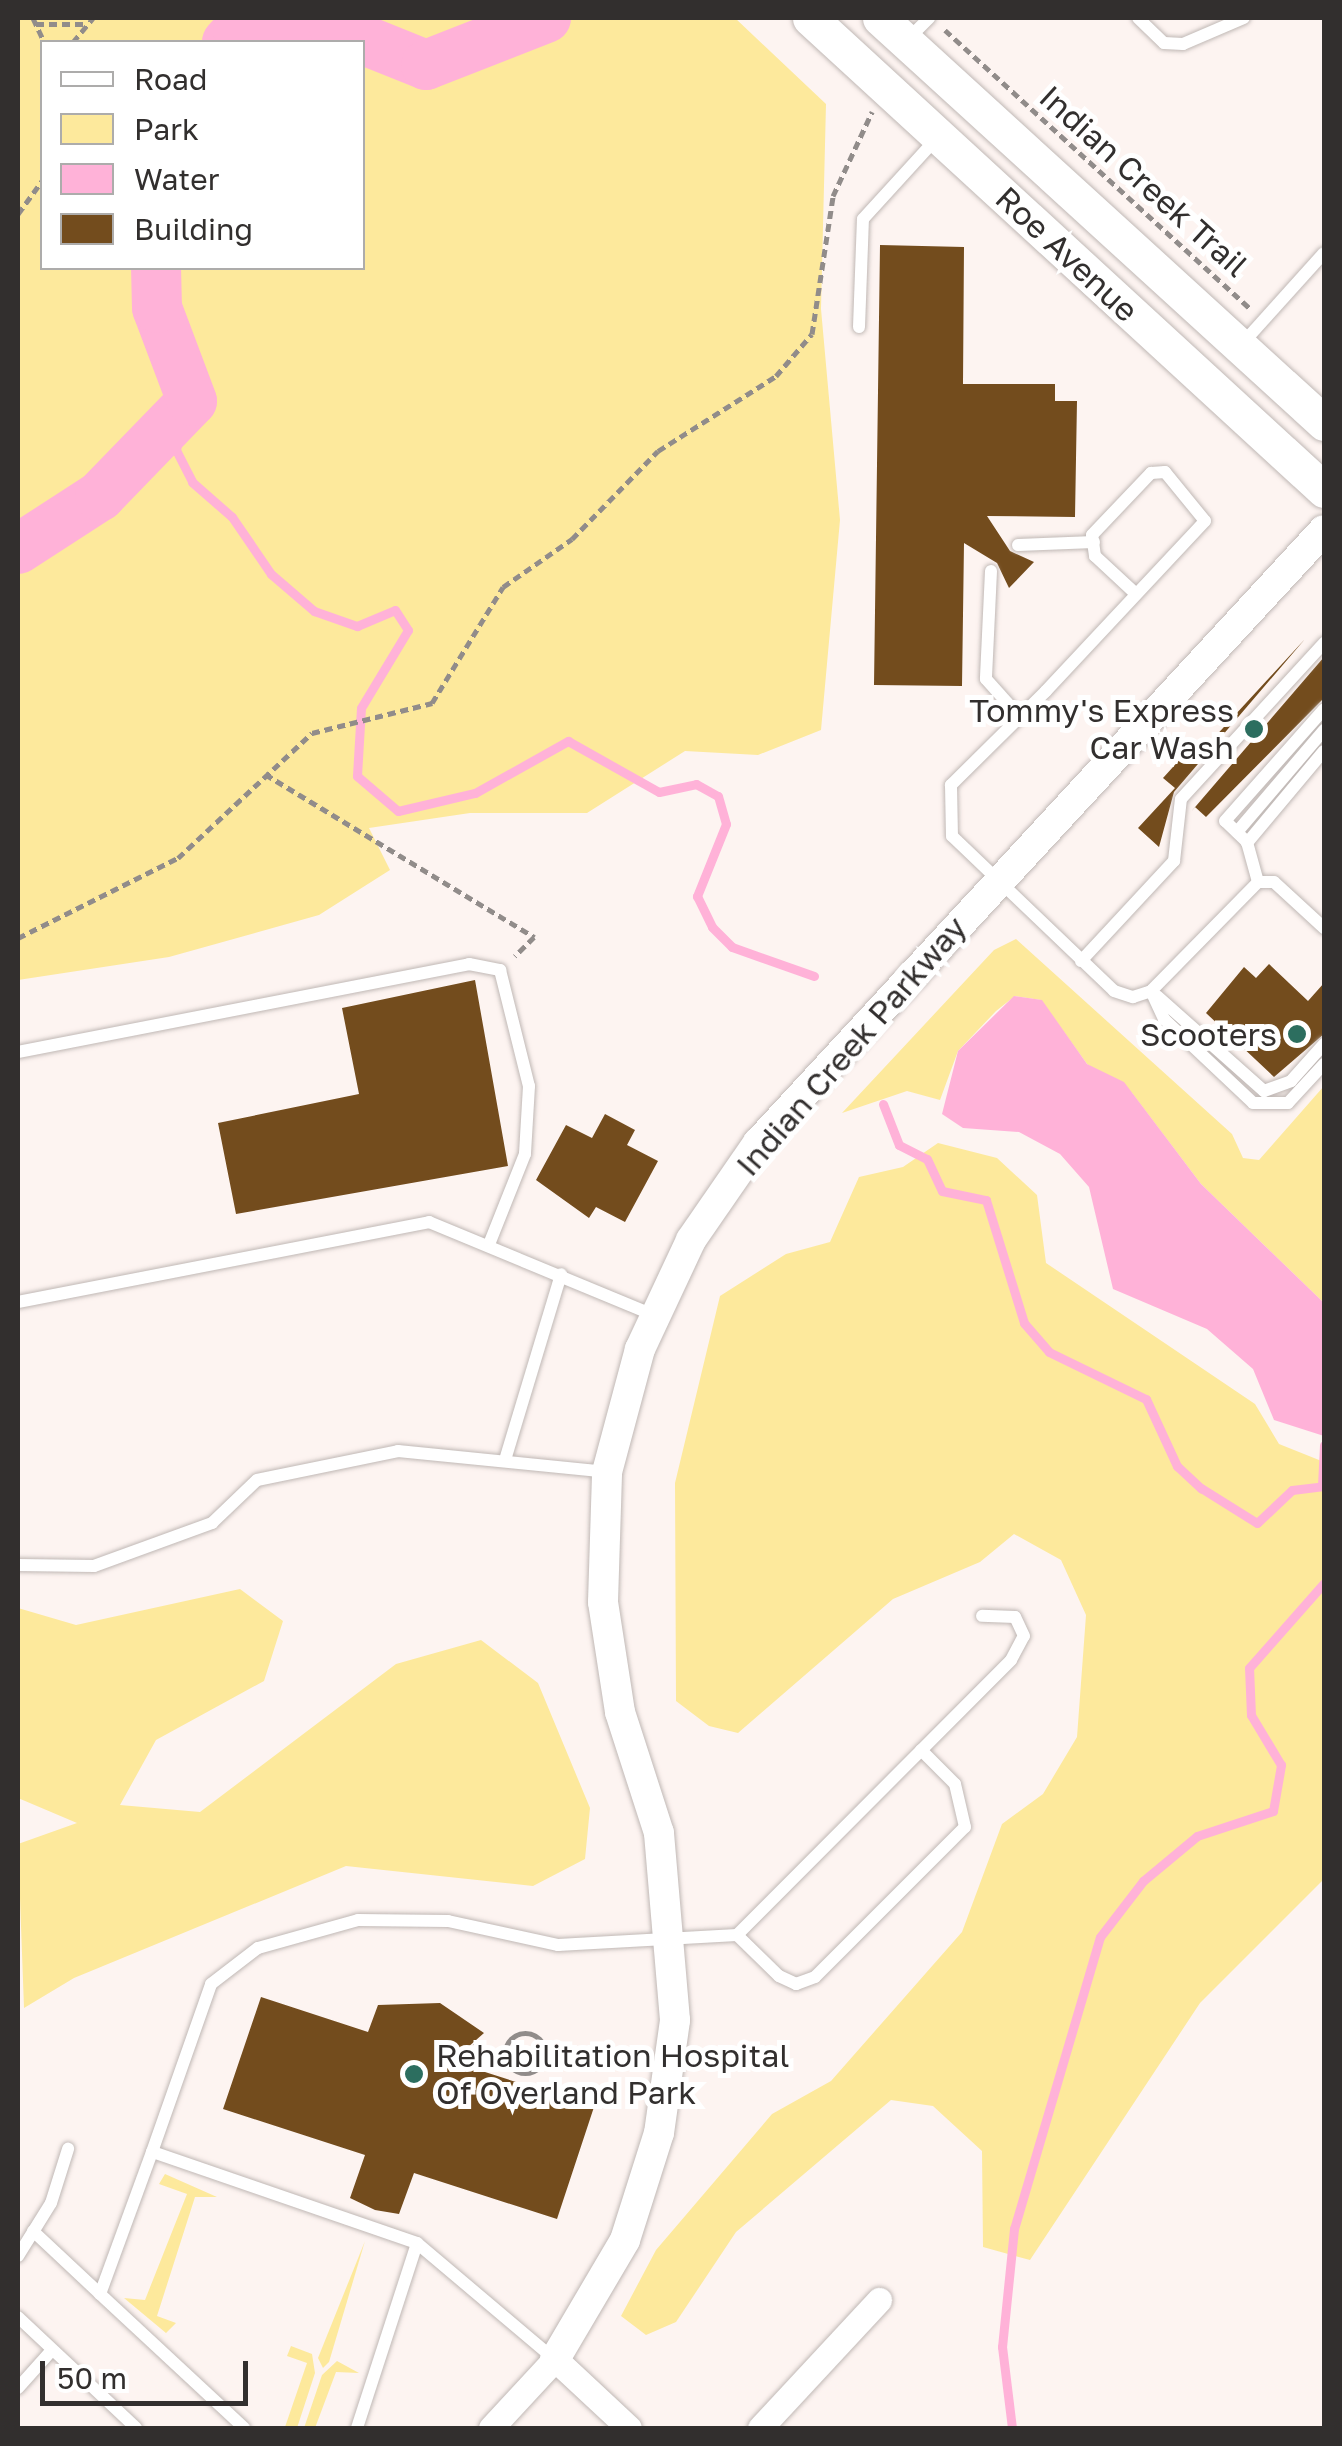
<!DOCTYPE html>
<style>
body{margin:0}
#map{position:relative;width:1342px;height:2446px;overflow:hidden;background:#fdf4f1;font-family:"Golos Text",sans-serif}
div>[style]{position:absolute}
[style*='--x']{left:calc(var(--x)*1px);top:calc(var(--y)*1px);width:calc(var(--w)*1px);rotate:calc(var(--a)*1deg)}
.green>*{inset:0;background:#fde99c}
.water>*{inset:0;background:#ffb2d8}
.stream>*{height:9px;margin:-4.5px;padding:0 4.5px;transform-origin:4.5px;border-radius:4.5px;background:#ffb2d8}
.river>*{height:50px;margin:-25px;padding:0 25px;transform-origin:25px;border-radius:25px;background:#ffb2d8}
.building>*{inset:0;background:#734c1d}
.path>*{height:5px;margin-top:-2.5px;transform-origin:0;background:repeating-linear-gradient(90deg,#918c8a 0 8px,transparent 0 13px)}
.path>.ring{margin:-2.5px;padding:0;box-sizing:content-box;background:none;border:5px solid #918c8a;border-radius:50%}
.roads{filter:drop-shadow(0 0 2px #c0b8b5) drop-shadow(0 0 2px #c0b8b5)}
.service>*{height:12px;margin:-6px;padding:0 6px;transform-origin:6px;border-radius:6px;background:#fff}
.minor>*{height:25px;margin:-12.5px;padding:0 12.5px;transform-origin:12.5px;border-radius:12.5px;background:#fff}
.tertiary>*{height:30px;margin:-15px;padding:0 15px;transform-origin:15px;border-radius:15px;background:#fff}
.secondary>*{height:35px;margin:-17.5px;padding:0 17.5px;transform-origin:17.5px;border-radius:17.5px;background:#fff}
.dots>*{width:28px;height:28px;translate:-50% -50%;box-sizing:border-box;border:5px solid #fff;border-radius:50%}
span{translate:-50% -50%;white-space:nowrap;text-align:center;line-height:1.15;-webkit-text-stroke:10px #fff;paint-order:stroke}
.street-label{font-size:32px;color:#322f2e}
.poi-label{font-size:32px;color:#322f2e}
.right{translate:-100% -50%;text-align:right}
.left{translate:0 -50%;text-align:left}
.frame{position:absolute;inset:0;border:20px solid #322f2e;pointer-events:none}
.legend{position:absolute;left:40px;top:40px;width:325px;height:230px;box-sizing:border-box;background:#fff;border:2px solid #adacab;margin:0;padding:12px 18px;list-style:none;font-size:30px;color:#322f2e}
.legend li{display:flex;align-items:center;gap:20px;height:50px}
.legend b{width:50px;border:2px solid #adacab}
.scale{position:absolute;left:40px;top:2361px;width:208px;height:45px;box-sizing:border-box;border:5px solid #322f2e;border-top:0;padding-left:12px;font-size:30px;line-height:35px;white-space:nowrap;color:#322f2e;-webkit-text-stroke:8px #fff;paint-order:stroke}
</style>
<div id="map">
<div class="green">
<i style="clip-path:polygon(evenodd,18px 18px,735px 18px,826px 104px,821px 309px,840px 520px,821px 730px,758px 755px,685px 751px,587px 813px,470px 813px,369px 828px,390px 870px,319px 915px,169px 957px,18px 980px,18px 18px,362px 42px,362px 268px,42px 268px,42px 42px,362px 42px)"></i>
<i style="clip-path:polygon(1016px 939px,1232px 1134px,1243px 1158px,1259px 1160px,1324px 1086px,1324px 1303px,1201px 1184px,1132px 1093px,1087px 1064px,1041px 1000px,1015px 996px,996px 1011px,958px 1051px,940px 1100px,907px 1091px,842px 1113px,994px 950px)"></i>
<i style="clip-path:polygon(938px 1143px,997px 1158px,1037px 1195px,1046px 1263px,1255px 1404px,1279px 1444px,1324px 1462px,1324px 1879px,1200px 2003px,1030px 2260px,983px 2247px,982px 2151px,933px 2106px,891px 2100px,736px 2232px,676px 2322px,646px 2335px,621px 2316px,656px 2250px,772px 2114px,831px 2081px,962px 1932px,1002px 1824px,1043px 1794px,1077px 1737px,1086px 1615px,1061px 1560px,1014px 1534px,980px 1562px,893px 1599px,738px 1733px,709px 1726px,676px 1701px,675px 1483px,720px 1296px,786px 1254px,830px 1242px,859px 1177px,903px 1167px)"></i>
<i style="clip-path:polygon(240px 1589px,283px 1621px,264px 1681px,156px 1740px,120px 1805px,200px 1812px,396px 1664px,481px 1640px,538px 1683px,590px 1808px,585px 1859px,533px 1886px,346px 1866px,74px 1978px,24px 2008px,18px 1844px,77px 1823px,18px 1798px,18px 1608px,76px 1625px)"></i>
<i style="clip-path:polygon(165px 2174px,217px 2197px,195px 2197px,157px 2316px,176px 2323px,166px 2333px,124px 2298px,145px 2300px,187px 2194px,159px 2184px)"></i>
<i style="clip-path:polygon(365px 2241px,329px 2362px,323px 2368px,318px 2358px)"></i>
<i style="clip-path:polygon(291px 2346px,312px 2354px,315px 2373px,297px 2428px,265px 2428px,285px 2427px,307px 2363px,287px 2356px)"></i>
<i style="clip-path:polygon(337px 2361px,359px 2373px,336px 2372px,315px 2428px,304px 2428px,322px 2375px)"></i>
</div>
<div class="water">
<i style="clip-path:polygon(1014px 996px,1042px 1000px,1087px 1064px,1124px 1082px,1201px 1184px,1324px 1303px,1324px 1436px,1274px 1420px,1253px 1369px,1207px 1329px,1113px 1289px,1089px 1187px,1060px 1154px,1019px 1132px,963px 1128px,942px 1114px,958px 1051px)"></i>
</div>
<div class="stream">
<i style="--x:184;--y:409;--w:42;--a:101"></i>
<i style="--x:176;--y:450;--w:36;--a:63"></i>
<i style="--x:192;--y:482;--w:53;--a:41.2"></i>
<i style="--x:232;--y:517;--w:69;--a:55.6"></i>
<i style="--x:271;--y:574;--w:57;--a:40.7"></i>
<i style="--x:314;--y:611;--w:46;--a:19.2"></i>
<i style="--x:357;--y:626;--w:41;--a:-22.8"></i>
<i style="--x:395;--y:610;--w:24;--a:57"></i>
<i style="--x:408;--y:630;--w:91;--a:121.1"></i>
<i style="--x:361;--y:708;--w:68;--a:93.4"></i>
<i style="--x:357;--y:776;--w:54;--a:40.5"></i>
<i style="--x:398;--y:811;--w:79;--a:-13.2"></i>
<i style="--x:475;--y:793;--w:107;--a:-29.2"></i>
<i style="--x:568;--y:741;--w:104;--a:29.3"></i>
<i style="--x:659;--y:792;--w:38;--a:-12"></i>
<i style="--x:696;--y:784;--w:25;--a:29"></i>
<i style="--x:718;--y:796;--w:29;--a:74"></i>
<i style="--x:726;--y:824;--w:78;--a:111.9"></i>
<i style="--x:697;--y:896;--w:34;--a:64"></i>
<i style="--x:712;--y:927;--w:28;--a:45"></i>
<i style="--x:732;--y:947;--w:87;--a:19.5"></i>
<i style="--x:883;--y:1104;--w:44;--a:68.7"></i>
<i style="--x:899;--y:1145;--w:31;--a:27"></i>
<i style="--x:927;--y:1159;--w:35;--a:65"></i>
<i style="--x:942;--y:1191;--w:45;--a:11.6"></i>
<i style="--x:986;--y:1200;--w:129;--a:72.8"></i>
<i style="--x:1024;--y:1323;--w:38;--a:49"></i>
<i style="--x:1049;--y:1352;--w:108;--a:25.9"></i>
<i style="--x:1146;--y:1399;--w:74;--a:65.2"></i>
<i style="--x:1177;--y:1466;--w:33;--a:43"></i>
<i style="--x:1201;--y:1488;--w:66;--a:32"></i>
<i style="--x:1257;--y:1523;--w:48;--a:-43.3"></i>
<i style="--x:1292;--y:1490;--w:32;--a:-7"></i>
<i style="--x:1322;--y:1486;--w:41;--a:-87.2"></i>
<i style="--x:1012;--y:2428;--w:82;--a:-97"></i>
<i style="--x:1002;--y:2347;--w:119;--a:-84.2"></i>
<i style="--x:1014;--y:2229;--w:304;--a:-73.6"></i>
<i style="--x:1100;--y:1937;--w:71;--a:-52.5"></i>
<i style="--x:1143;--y:1881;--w:70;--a:-39.8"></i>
<i style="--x:1197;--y:1836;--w:80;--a:-18.2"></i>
<i style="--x:1273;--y:1811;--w:47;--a:-80.1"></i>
<i style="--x:1281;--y:1765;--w:58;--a:-121"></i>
<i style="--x:1251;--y:1715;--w:47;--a:-92.4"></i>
<i style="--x:1249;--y:1668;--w:113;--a:-48.6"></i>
</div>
<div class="river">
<i style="--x:227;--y:42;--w:16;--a:-47"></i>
<i style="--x:238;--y:30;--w:96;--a:-1.2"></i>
<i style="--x:334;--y:28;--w:99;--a:21.9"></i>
<i style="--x:426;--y:65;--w:129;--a:-21.4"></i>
<i style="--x:18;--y:549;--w:98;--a:-32.9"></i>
<i style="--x:100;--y:496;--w:132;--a:-45.9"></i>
<i style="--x:192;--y:401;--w:99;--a:-110.6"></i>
<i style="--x:157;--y:308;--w:40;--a:-91.4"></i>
</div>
<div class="building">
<i style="clip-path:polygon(880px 245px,964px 247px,963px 384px,1055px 384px,1055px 401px,1077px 401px,1075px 517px,987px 516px,1010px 551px,1034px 562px,1009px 588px,997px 563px,964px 543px,962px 686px,874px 685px)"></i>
<i style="clip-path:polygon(1305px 639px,1174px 792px,1159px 847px,1138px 828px,1175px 788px,1163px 778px,1183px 756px,1200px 753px)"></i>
<i style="clip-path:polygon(1324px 657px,1324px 698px,1206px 817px,1195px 807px,1190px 813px)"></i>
<i style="clip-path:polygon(1269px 964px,1308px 1001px,1324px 983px,1324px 1034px,1274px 1077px,1206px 1013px,1244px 967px,1256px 978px)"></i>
<i style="clip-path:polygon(475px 980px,508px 1166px,236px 1214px,218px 1123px,359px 1094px,342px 1008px)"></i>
<i style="clip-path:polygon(605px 1114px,635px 1130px,627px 1145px,658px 1161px,625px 1222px,596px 1207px,589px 1218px,536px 1180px,566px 1125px,592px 1138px)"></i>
<i style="clip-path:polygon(261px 1997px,368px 2032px,378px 2005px,440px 2003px,484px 2033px,467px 2048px,490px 2055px,485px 2072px,594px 2107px,557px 2219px,414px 2173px,399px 2214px,375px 2210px,350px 2198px,365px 2155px,223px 2109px)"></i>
</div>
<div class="path">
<i style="--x:33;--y:18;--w:26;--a:65"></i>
<i style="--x:36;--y:24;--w:47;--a:0"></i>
<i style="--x:945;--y:30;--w:414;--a:42.4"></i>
<i style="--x:73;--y:42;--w:31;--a:-50"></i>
<i style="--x:18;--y:214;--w:41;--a:-54"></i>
<i style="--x:265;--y:774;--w:315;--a:31.2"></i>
<i style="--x:534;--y:937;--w:27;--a:135"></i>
<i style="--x:18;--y:938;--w:179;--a:-26.6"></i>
<i style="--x:178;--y:858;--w:183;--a:-43"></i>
<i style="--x:312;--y:733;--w:124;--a:-14"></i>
<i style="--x:432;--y:703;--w:136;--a:-58.5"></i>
<i style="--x:503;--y:587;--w:84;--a:-34.8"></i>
<i style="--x:572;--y:539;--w:123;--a:-45.7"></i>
<i style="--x:658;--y:451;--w:140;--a:-32.4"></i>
<i style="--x:776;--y:376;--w:55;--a:-49.4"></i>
<i style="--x:812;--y:334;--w:140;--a:-81.3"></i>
<i style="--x:833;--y:196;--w:93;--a:-65.1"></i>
<i class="ring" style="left:505px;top:2033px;width:35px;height:35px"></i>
<i style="--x:474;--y:2042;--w:33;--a:25"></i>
<i style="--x:504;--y:2056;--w:41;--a:-11.3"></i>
</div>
<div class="roads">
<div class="service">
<i style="--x:1138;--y:18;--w:36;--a:44"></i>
<i style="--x:1164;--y:43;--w:19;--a:3"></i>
<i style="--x:1183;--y:44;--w:66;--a:-23.1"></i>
<i style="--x:906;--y:41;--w:33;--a:-45"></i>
<i style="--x:859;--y:327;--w:108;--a:-87.9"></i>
<i style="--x:863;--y:219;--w:110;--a:-47.6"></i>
<i style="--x:1242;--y:344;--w:122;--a:-48"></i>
<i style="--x:1018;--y:545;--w:76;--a:-2.3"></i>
<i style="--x:991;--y:571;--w:108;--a:92.7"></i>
<i style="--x:986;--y:679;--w:51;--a:48.2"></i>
<i style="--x:1136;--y:594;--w:56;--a:-137.2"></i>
<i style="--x:1095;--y:556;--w:21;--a:-98"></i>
<i style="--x:1092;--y:535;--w:86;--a:-46.4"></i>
<i style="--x:1151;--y:473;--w:14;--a:-4"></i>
<i style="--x:1165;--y:472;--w:63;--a:50.8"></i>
<i style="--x:1205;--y:521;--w:233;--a:133.1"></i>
<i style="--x:1046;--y:691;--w:134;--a:135.3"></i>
<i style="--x:951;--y:785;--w:51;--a:88.9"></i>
<i style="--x:952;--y:836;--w:224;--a:43.7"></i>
<i style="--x:1114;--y:991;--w:20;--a:18"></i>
<i style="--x:1133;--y:997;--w:19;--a:-18"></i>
<i style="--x:1151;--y:991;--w:153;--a:-45.5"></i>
<i style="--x:1258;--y:882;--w:16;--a:0"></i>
<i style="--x:1274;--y:882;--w:68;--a:42.6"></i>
<i style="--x:1237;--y:832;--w:134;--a:-49.5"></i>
<i style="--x:1247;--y:843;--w:120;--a:-50.1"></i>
<i style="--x:1258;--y:882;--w:41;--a:-105.4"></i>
<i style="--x:1247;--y:842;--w:30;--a:-136"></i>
<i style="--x:1225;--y:821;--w:149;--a:-48.5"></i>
<i style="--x:1081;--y:961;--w:137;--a:-47.1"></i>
<i style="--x:1174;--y:861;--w:62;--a:-83.6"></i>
<i style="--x:1181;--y:799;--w:212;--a:-47.5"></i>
<i style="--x:1151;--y:991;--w:31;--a:65"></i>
<i style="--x:1164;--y:1019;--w:122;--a:43.3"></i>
<i style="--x:1253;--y:1103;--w:35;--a:0"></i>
<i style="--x:1288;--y:1103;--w:53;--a:-47.3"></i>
<i style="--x:1157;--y:996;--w:143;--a:41.6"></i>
<i style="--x:1264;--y:1091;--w:29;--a:-20"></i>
<i style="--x:1291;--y:1081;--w:50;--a:-48.3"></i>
<i style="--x:18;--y:1052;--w:460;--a:-11"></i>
<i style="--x:469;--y:964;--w:32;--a:11"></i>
<i style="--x:500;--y:970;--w:120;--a:76"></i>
<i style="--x:529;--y:1086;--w:68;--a:93.4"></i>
<i style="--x:525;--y:1154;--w:95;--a:111.7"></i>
<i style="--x:18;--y:1302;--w:419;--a:-11"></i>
<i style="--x:429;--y:1222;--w:243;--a:22.5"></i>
<i style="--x:505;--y:1460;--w:194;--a:-73.2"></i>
<i style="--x:18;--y:1565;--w:76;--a:0.8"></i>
<i style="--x:94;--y:1566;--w:126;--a:-20"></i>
<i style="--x:212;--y:1523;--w:62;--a:-43.7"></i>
<i style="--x:257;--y:1480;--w:144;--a:-11.6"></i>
<i style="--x:398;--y:1451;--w:210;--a:5.7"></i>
<i style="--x:737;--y:1935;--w:59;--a:44.3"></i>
<i style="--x:779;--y:1976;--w:19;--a:25"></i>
<i style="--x:796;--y:1984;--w:20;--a:-20"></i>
<i style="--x:815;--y:1977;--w:212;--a:-45"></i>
<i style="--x:965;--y:1827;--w:44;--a:-103.1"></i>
<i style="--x:955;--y:1784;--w:48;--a:-135"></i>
<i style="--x:152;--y:2152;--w:151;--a:110.1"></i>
<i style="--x:100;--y:2294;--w:197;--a:42.9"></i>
<i style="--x:33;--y:2231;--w:92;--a:43.2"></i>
<i style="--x:18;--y:2256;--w:62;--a:-58.1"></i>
<i style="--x:51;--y:2203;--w:57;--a:-72.5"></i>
<i style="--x:18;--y:2317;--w:162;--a:43.2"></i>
<i style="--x:553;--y:2358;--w:178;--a:-139.8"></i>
<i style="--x:417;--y:2243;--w:280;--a:-161"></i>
<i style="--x:152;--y:2152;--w:178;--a:-70.6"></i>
<i style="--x:211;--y:1984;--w:59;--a:-37.5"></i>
<i style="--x:258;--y:1948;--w:104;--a:-15.6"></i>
<i style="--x:358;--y:1920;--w:90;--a:0.6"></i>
<i style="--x:448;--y:1921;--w:113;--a:12.3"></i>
<i style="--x:558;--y:1945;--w:179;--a:-3.2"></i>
<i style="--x:737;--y:1935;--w:388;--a:-45.1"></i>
<i style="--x:1011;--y:1660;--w:27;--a:-62"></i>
<i style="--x:1024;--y:1636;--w:21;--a:-115"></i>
<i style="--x:1015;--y:1617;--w:33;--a:-178"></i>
<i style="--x:18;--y:2388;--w:51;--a:-48.2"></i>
<i style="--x:357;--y:2428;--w:194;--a:-72"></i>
</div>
<div class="minor">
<i style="--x:491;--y:2428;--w:94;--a:-47.2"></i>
<i style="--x:555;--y:2359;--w:101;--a:43"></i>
<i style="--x:760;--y:2428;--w:175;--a:-47.1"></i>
</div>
<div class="tertiary">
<i style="--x:555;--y:2359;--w:138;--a:-59.5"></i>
<i style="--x:625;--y:2240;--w:112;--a:-72.4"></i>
<i style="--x:659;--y:2133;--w:114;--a:-81.9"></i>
<i style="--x:675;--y:2020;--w:188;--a:-94.9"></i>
<i style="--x:659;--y:1833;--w:127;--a:-107.9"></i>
<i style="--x:620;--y:1712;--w:111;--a:-98.8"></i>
<i style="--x:603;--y:1602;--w:130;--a:-88.2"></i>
<i style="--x:607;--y:1472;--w:127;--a:-75"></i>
<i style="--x:640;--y:1349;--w:120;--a:-64.9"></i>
<i style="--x:691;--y:1240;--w:118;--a:-55.4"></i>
<i style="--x:758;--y:1143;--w:834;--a:-47.28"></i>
</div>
<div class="secondary">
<i style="--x:810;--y:18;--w:698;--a:42.56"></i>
<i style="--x:880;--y:18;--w:601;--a:42.37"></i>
</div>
</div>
<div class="dots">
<i style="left:1254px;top:729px;background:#2c6e5f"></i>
<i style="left:1297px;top:1034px;background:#2c6e5f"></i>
<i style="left:414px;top:2074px;background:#2c6e5f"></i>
</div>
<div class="street-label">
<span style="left:1144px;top:181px;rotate:42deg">Indian Creek Trail</span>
<span style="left:1067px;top:254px;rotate:43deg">Roe Avenue</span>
<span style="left:851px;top:1046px;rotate:-49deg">Indian Creek Parkway</span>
</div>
<div class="poi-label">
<span class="right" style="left:1234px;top:729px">Tommy's Express<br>Car Wash</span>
<span class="right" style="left:1277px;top:1034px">Scooters</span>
<span class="left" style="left:436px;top:2074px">Rehabilitation Hospital<br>Of Overland Park</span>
</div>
<div class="frame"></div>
<ul class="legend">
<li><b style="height:12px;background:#fff"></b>Road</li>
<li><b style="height:28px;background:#fde99c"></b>Park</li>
<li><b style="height:28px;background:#ffb2d8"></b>Water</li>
<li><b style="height:28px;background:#734c1d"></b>Building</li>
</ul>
<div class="scale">50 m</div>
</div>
